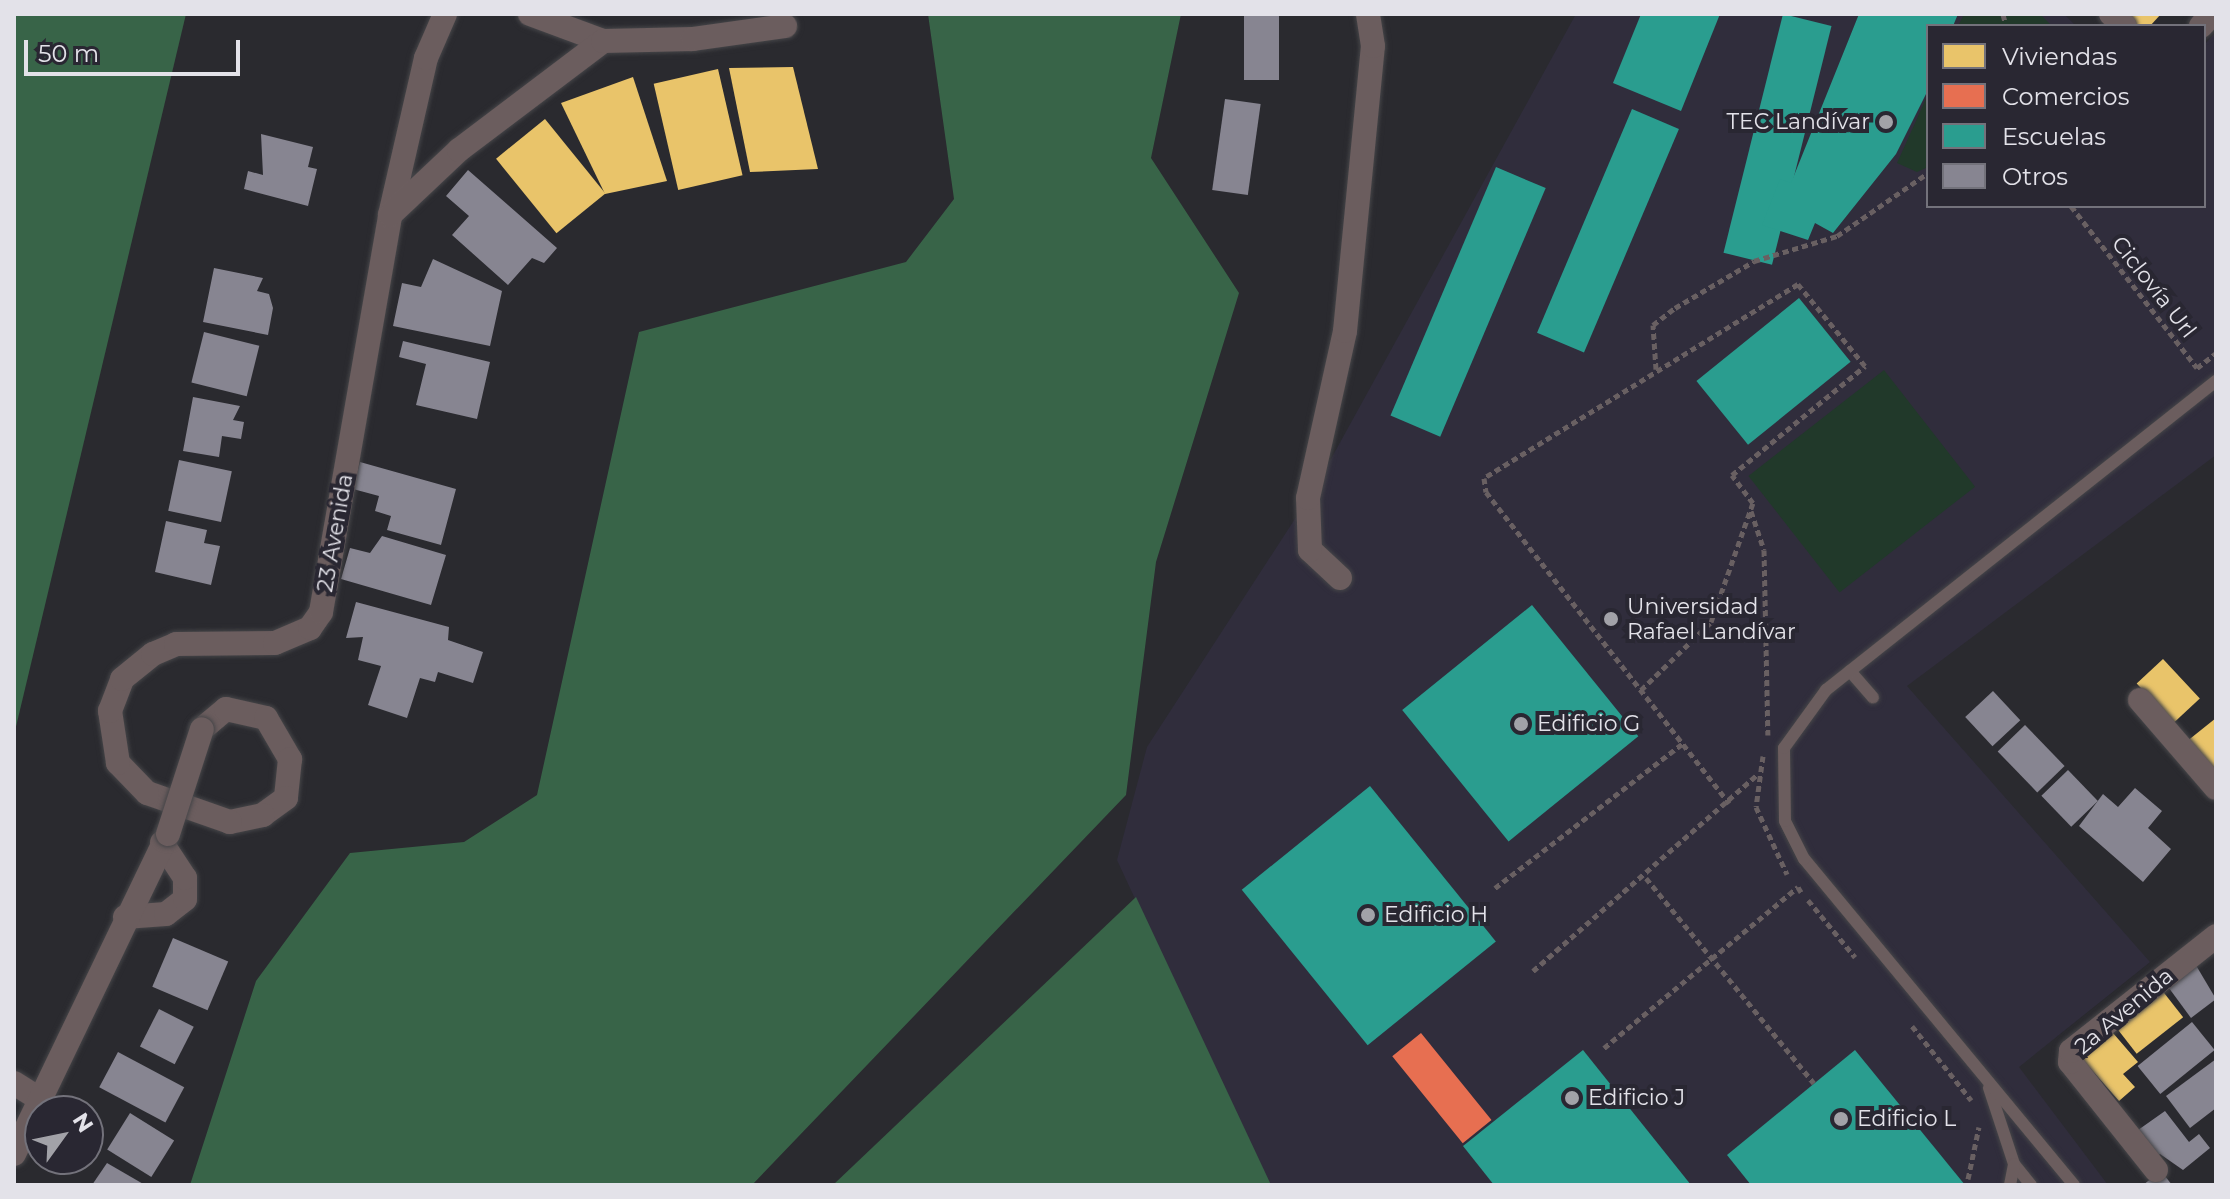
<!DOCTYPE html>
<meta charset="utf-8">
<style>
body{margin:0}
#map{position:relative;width:2230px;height:1199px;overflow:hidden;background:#2a2a2f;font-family:Montserrat,sans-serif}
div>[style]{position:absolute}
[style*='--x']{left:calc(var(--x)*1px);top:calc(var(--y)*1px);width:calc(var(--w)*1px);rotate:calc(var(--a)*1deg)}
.built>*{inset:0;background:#302d3c}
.green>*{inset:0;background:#21392a;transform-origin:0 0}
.forest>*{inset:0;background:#386448}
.homes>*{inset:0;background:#e9c46a;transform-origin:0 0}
.shops>*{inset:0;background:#e76f51;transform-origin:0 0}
.schools>*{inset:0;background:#2a9d8f;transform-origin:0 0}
.building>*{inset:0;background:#878591;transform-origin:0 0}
.path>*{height:5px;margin-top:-2.5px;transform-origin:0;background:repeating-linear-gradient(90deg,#696062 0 6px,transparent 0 10px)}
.roads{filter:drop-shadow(0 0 2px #454548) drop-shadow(0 0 2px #454548)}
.lane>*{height:12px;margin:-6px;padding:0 6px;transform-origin:6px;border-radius:6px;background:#6b5d5e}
.street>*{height:24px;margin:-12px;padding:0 12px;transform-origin:12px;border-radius:12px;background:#6b5d5e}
.bridges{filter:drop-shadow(0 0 2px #454548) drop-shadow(0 0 2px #454548)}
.street-bridge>*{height:24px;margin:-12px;padding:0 12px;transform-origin:12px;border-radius:12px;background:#6b5d5e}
.dots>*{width:22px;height:22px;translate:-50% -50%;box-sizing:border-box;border:4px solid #292732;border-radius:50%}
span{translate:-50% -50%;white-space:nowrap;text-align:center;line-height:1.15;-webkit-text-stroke:8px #292732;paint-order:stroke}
.poi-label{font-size:22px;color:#e3e2e9}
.right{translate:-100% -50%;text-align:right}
.left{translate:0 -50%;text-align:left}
.street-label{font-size:22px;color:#e3e2e9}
.frame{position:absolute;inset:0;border:16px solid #e3e2e9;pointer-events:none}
.legend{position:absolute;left:1926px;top:24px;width:280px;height:184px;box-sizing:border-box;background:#292732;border:2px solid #73727b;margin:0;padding:10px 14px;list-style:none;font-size:24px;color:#e3e2e9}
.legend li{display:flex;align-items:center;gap:16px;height:40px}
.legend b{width:40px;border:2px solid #73727b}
.north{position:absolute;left:24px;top:1095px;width:80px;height:80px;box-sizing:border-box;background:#292732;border:2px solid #73727b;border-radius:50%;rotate:57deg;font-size:22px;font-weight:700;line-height:32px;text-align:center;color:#e3e2e9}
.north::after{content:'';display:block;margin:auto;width:28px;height:36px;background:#a2a2a8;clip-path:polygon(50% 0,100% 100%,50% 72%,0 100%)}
.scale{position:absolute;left:24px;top:40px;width:216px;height:36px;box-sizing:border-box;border:4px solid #e3e2e9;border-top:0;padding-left:10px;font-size:24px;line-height:28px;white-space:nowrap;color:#e3e2e9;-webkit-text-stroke:6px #292732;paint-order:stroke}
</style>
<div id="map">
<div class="built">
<i style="clip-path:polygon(1576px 14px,2064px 14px,2076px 26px,1928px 26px,1928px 206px,2204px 206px,2204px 45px,2216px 32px,2216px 455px,1907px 686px,2150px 962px,2019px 1067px,2108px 1185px,1268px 1185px,1117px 860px,1147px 747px,1315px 488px)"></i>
</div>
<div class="green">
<i style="clip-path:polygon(1964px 14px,2040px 14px,2052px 26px,1958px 26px)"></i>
<i style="clip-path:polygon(1928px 94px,1928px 167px,1917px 172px,1897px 163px)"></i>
<i style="left:1884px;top:370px;width:148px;height:172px;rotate:52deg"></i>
</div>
<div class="forest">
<i style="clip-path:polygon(14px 14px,186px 14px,14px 735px)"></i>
<i style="clip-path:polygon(928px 14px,1181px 14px,1151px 158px,1239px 293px,1156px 562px,1126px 795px,752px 1185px,190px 1185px,256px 981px,350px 853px,464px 842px,537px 795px,639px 332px,906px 262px,954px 199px)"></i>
<i style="clip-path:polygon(1136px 897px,1271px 1185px,833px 1185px)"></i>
</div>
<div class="homes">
<i style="clip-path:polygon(2122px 14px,2161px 14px,2150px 26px,2135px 26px)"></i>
<i style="clip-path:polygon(793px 67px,818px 169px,750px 172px,729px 68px)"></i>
<i style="left:718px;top:69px;width:109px;height:66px;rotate:77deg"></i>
<i style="clip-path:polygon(633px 77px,667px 181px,605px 194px,561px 103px)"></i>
<i style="left:545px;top:119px;width:96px;height:63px;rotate:51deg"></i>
<i style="left:2163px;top:659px;width:54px;height:36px;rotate:47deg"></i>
<i style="clip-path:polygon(2216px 718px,2216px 772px,2186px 742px)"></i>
<i style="left:2161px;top:989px;width:36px;height:59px;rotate:52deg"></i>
<i style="clip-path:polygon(2113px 1033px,2138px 1062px,2123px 1074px,2135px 1087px,2119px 1101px,2083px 1060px)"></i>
</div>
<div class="shops">
<i style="left:1421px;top:1033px;width:112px;height:37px;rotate:51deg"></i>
</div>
<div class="schools">
<i style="clip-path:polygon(1641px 14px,1720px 14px,1681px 111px,1613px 83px)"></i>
<i style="left:1783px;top:14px;width:50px;height:246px;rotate:14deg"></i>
<i style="clip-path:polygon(1859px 14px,1958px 14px,1953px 26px,1928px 26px,1928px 90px,1896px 154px,1833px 233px,1815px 223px,1808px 240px,1762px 225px,1780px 179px,1791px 183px)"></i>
<i style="left:1632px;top:109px;width:51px;height:243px;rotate:23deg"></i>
<i style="left:1496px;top:167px;width:54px;height:270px;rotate:23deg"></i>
<i style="left:1799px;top:298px;width:82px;height:132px;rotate:51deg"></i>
<i style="left:1532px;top:605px;width:169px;height:167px;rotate:51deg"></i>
<i style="left:1370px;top:786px;width:200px;height:165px;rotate:51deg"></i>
<i style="clip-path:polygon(1583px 1050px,1691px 1185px,1494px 1185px,1463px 1146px)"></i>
<i style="clip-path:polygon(1855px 1050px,1965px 1185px,1751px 1185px,1727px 1155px)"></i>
</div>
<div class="building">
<i style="left:1244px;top:14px;width:35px;height:66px"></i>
<i style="left:1225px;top:99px;width:36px;height:92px;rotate:8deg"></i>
<i style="clip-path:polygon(261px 134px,313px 147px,308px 167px,317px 169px,308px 206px,244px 189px,248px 171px,263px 175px)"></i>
<i style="clip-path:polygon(468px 170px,557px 248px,544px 263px,532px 258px,508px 285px,452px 235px,469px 216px,446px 196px)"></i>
<i style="clip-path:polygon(433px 259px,502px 291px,490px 346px,393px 326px,402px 283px,421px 287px)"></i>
<i style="clip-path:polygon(214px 268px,263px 278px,257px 291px,269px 294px,273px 308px,268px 335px,203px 322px)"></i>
<i style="left:204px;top:332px;width:57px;height:52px;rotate:14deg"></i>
<i style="clip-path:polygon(403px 341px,490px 362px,477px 419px,416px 405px,426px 364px,399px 357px)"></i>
<i style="clip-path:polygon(193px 397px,240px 406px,233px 420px,244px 422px,241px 439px,222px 436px,219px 457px,183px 451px)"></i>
<i style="left:179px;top:460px;width:54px;height:52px;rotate:12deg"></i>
<i style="clip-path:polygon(360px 462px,456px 489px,441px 545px,387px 530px,391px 516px,375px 511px,379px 496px,353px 489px)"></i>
<i style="clip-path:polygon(166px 521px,207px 530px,204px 543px,220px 546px,211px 585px,155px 572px)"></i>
<i style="clip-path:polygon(382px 536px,446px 555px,431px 605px,341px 579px,350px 548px,370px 553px)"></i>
<i style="clip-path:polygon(356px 602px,449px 627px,448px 640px,483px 652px,473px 683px,438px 672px,435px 682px,420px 678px,407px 718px,368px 705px,381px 666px,358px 660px,363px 637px,346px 638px)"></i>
<i style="left:1993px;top:691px;width:40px;height:38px;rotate:47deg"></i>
<i style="left:2025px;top:725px;width:57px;height:38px;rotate:46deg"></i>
<i style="left:2068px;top:770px;width:43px;height:37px;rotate:46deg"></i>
<i style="clip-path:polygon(2135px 788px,2162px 811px,2148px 828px,2171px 849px,2143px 882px,2079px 826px,2103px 794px,2118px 807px)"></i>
<i style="left:173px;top:938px;width:60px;height:53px;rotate:23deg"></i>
<i style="clip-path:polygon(2194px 962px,2216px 999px,2191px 1018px,2166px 984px)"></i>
<i style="left:159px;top:1009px;width:39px;height:42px;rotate:27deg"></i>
<i style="left:2192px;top:1022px;width:36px;height:70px;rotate:51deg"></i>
<i style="left:118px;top:1052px;width:75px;height:40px;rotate:28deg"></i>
<i style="clip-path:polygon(2216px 1059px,2216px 1108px,2190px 1128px,2166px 1096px)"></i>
<i style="clip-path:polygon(2165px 1111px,2189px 1142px,2199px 1134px,2210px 1148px,2183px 1170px,2160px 1154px,2152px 1160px,2131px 1135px)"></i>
<i style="left:130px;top:1113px;width:52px;height:43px;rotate:32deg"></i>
<i style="clip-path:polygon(107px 1163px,145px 1185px,92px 1185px)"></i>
<i style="clip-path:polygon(2161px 1171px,2172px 1185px,2143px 1185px)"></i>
</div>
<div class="path">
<i style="--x:2003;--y:14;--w:12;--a:76"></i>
<i style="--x:2071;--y:206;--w:205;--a:52.1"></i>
<i style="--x:2197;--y:368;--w:24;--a:-38"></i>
<i style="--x:1656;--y:369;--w:44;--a:-93.9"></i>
<i style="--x:1653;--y:325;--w:28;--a:-38"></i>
<i style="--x:1675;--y:308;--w:92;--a:-30.7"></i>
<i style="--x:1754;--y:261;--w:87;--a:-16.8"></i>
<i style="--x:1837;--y:236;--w:111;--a:-34.7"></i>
<i style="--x:1751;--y:511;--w:41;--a:71.6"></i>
<i style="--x:1764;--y:550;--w:185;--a:88.8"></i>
<i style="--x:1641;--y:690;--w:98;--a:-44.2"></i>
<i style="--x:1711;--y:622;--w:126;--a:-70.6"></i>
<i style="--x:1753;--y:503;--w:35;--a:-127"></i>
<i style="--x:1732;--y:475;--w:172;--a:-39.3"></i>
<i style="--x:1865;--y:366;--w:106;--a:-129.3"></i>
<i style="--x:1798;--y:284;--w:369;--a:148.3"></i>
<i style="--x:1484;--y:478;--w:14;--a:82"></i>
<i style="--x:1486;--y:492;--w:395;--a:52"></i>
<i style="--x:1763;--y:756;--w:51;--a:97.8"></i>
<i style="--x:1756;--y:807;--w:74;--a:65.2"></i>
<i style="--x:1646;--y:878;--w:265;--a:50.7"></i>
<i style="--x:1495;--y:888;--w:236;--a:-37.6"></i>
<i style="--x:1808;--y:900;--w:74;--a:50.5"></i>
<i style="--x:1533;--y:971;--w:298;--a:-41.2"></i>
<i style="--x:1912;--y:1026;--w:95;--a:51.4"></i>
<i style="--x:1604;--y:1048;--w:252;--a:-39.7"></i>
<i style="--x:1798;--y:887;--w:6;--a:59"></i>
<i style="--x:1968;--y:1179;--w:53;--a:-78.1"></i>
</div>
<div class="roads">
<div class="lane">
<i style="--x:1850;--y:671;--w:35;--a:49"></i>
<i style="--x:1989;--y:1088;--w:80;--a:71.8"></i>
<i style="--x:2014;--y:1164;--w:27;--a:51"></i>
<i style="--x:2010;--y:1185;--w:21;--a:-79"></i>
<i style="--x:2074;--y:1185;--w:423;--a:-129.6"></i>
<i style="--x:1804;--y:859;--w:42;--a:-116.6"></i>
<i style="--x:1785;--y:821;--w:73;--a:-90.8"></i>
<i style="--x:1784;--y:748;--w:72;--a:-54.1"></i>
<i style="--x:1826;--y:690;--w:498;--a:-38.4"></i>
</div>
<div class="street">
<i style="--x:530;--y:14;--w:78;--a:20.3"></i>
<i style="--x:2111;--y:14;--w:18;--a:41"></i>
<i style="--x:2201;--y:26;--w:16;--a:-47"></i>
<i style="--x:390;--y:215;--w:161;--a:-77.1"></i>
<i style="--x:426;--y:58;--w:48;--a:-66.6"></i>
<i style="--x:1340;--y:578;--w:41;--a:-137"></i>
<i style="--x:1310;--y:550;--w:52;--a:-92.2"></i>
<i style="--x:1308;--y:498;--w:171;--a:-77.5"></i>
<i style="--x:1345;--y:331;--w:286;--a:-84.4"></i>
<i style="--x:1373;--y:46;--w:32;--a:-99"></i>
<i style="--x:2140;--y:700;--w:116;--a:49.2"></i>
<i style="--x:202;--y:729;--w:31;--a:-40"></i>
<i style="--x:226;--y:709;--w:41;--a:12.7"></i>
<i style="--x:266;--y:718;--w:48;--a:59.7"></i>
<i style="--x:290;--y:759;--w:39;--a:96"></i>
<i style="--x:286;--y:798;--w:29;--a:144"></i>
<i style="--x:263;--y:815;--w:34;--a:168"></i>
<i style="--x:230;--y:822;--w:88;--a:-160.7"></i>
<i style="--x:147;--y:793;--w:42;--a:-134"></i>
<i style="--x:118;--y:763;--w:53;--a:-98.7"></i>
<i style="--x:110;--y:711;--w:34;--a:-69"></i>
<i style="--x:122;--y:679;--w:40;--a:-39"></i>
<i style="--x:153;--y:654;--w:25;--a:-23"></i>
<i style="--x:176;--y:644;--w:99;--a:-0.6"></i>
<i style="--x:275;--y:643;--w:38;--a:-23"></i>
<i style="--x:310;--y:628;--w:19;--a:-55"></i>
<i style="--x:321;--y:612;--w:403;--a:-80.1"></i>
<i style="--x:390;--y:215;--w:95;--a:-43.3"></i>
<i style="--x:459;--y:150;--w:181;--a:-37.1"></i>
<i style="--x:603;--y:41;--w:90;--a:-1.3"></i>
<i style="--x:693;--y:39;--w:93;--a:-8"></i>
<i style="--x:125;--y:917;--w:41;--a:-4.2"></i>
<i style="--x:166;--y:914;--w:24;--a:-38"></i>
<i style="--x:185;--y:899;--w:21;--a:-90"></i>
<i style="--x:185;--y:878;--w:42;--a:-123.3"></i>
<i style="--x:14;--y:1083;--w:32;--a:32"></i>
<i style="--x:14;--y:1154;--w:355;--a:-64.3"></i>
<i style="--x:2156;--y:1170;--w:138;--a:-128.5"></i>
<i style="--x:2070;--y:1062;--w:11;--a:-85"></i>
<i style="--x:2071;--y:1051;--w:185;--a:-38.4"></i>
</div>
</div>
<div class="bridges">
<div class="street-bridge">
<i style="--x:168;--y:834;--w:110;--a:-72.1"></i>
</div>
</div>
<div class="dots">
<i style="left:1886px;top:122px;background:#a2a2a8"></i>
<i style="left:1611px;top:619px;background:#a2a2a8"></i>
<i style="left:1521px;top:724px;background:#a2a2a8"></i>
<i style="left:1368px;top:915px;background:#a2a2a8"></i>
<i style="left:1572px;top:1098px;background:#a2a2a8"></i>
<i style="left:1841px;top:1119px;background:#a2a2a8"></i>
</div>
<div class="poi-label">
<span class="right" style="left:1870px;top:122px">TEC Landívar</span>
<span class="left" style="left:1627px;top:619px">Universidad<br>Rafael Landívar</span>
<span class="left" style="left:1537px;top:724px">Edificio G</span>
<span class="left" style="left:1384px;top:915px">Edificio H</span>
<span class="left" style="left:1588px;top:1098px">Edificio J</span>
<span class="left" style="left:1857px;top:1119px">Edificio L</span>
</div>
<div class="street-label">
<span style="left:2154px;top:287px;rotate:52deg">Ciclovía Url</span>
<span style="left:335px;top:533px;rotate:-80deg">23 Avenida</span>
<span style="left:2124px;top:1011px;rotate:-40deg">2a Avenida</span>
</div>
<div class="frame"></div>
<ul class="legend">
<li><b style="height:22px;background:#e9c46a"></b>Viviendas</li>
<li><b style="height:22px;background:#e76f51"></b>Comercios</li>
<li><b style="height:22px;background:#2a9d8f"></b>Escuelas</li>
<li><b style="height:22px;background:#878591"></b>Otros</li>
</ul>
<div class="north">N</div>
<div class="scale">50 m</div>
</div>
